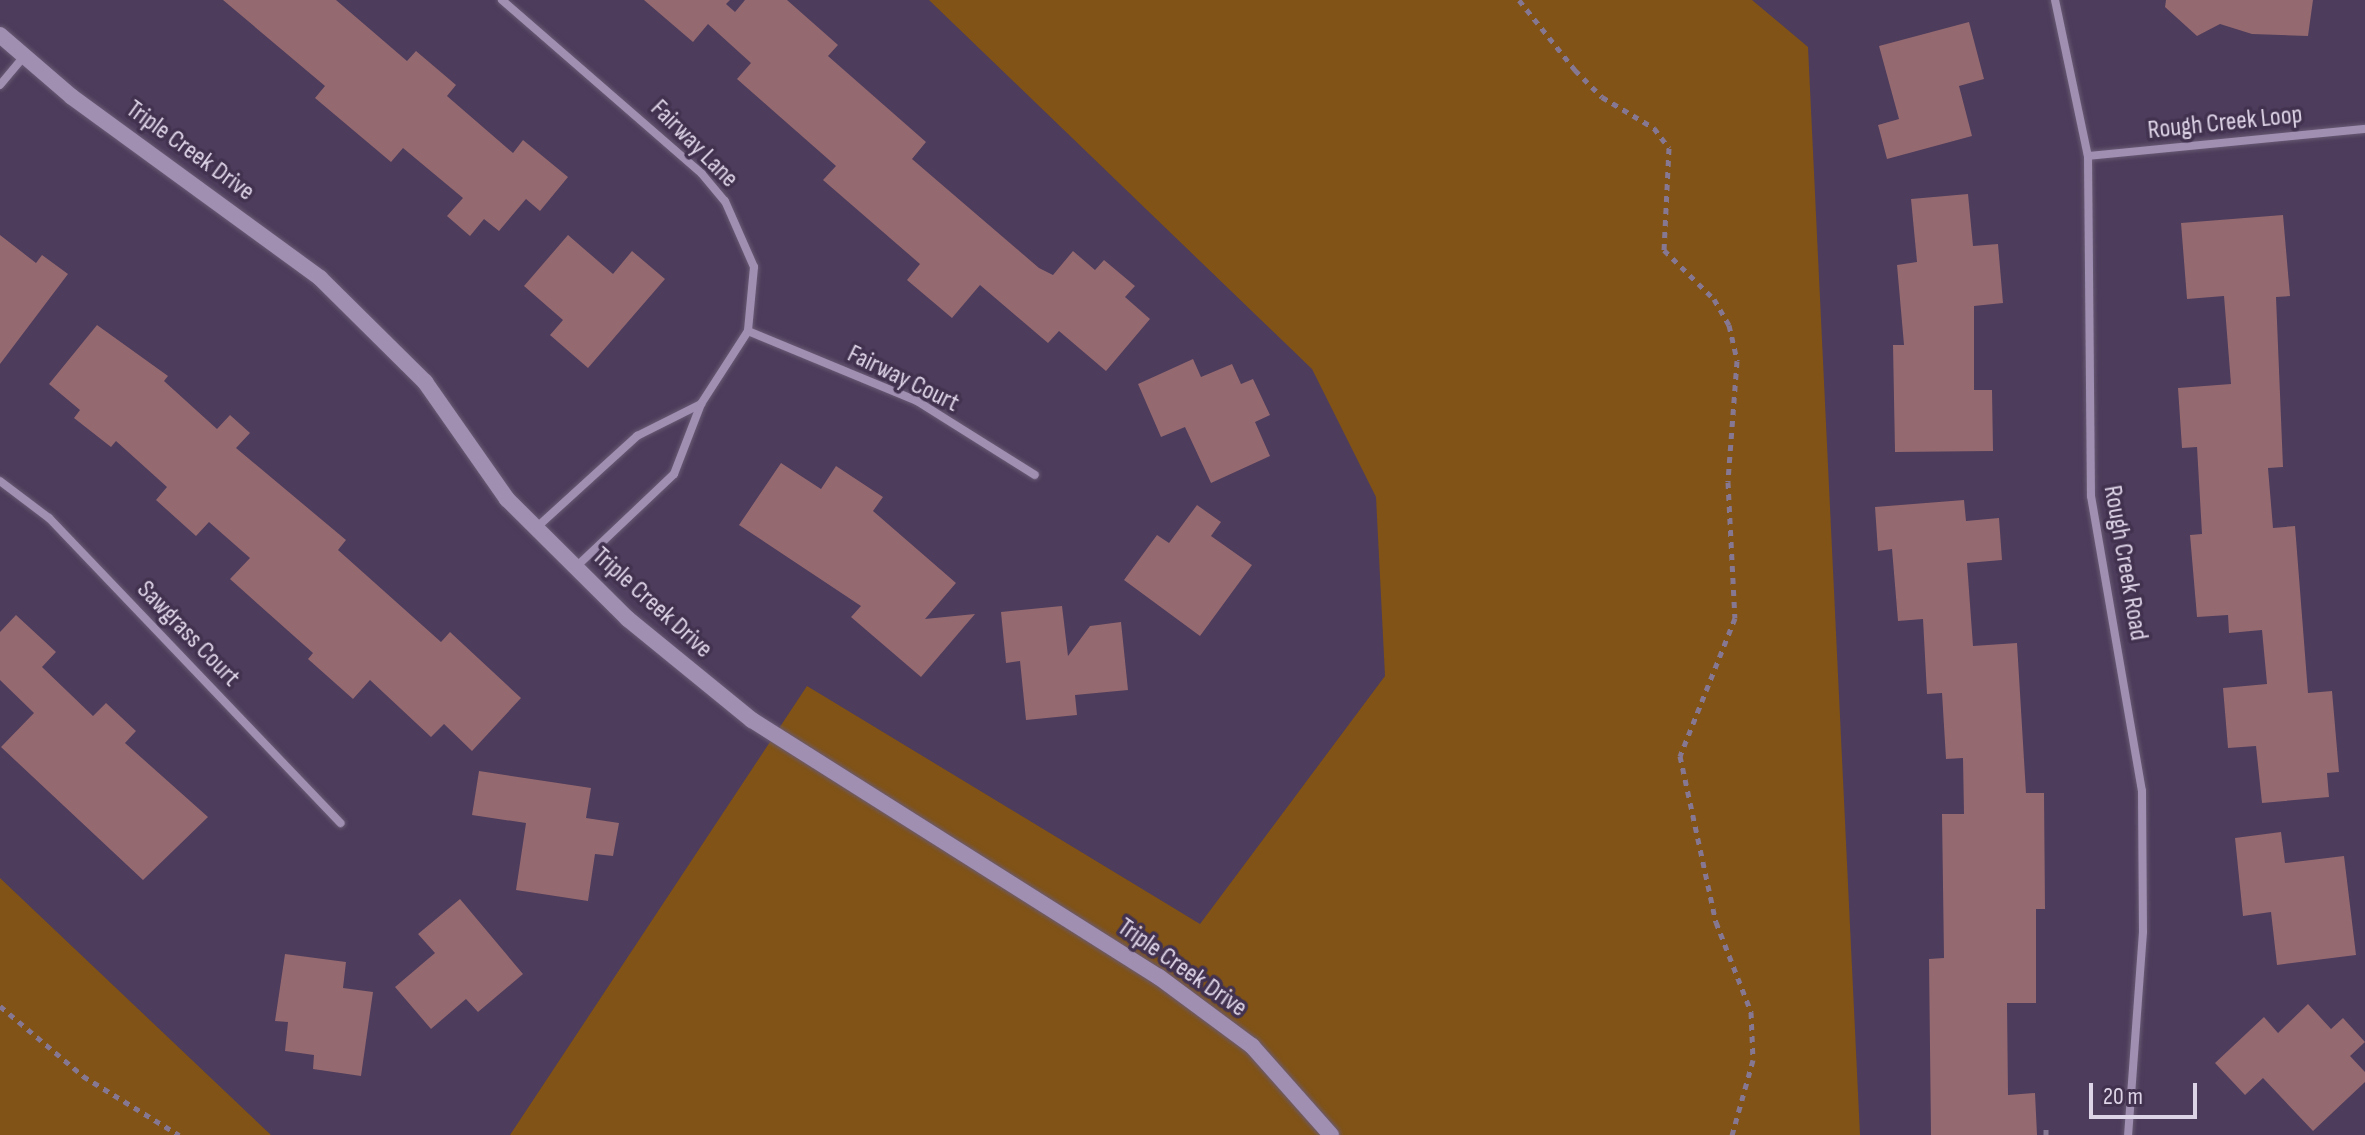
<!DOCTYPE html>
<style>
body{margin:0}
#map{position:relative;width:2365px;height:1135px;overflow:hidden;background:#4d3c5b;font-family:"Sofia Sans Condensed",sans-serif}
div>[style]{position:absolute}
[style*='--x']{left:calc(var(--x)*1px);top:calc(var(--y)*1px);width:calc(var(--w)*1px);rotate:calc(var(--a)*1deg)}
.green>*{inset:0;background:#815316}
.building>*{inset:0;background:#946970}
.path>*{height:5px;margin-top:-2.5px;transform-origin:0;background:repeating-linear-gradient(90deg,#867892 0 6px,transparent 0 12px)}
.roads{filter:drop-shadow(0 0 2px #695b75) drop-shadow(0 0 2px #695b75)}
.street>*{height:8px;margin:-4px;padding:0 4px;transform-origin:4px;border-radius:4px;background:#a18fb2}
.secondary>*{height:16px;margin:-8px;padding:0 8px;transform-origin:8px;border-radius:8px;background:#a18fb2}
span{translate:-50% -50%;white-space:nowrap;text-align:center;line-height:1.15;-webkit-text-stroke:7px #423250;paint-order:stroke}
.street-label{font-size:26px;color:#ded4e7}
.scale{position:absolute;left:2089px;top:1083px;width:108px;height:36px;box-sizing:border-box;border:4px solid #ded4e7;border-top:0;padding-left:10px;font-size:24px;line-height:28px;white-space:nowrap;color:#ded4e7;-webkit-text-stroke:6px #423250;paint-order:stroke}
</style>
<div id="map">
<div class="green">
<i style="clip-path:polygon(929px 0,1752px 0,1808px 47px,1860px 1135px,510px 1135px,807px 686px,1200px 924px,1385px 676px,1376px 497px,1312px 369px)"></i>
<i style="clip-path:polygon(0 878px,271px 1135px,0 1135px)"></i>
</div>
<div class="building">
<i style="clip-path:polygon(223px 0,336px 0,407px 61px,416px 51px,456px 85px,447px 96px,513px 153px,523px 140px,568px 177px,540px 211px,526px 199px,499px 231px,484px 219px,470px 236px,447px 216px,463px 198px,403px 148px,391px 162px,315px 98px,325px 86px)"></i>
<i style="clip-path:polygon(644px 0,730px 0,726px 4px,735px 12px,745px 0,787px 0,838px 45px,828px 56px,926px 142px,912px 159px,1039px 268px,1053px 275px,1073px 251px,1095px 270px,1104px 260px,1135px 286px,1125px 297px,1150px 319px,1106px 371px,1059px 331px,1048px 343px,980px 285px,952px 318px,907px 280px,920px 264px,823px 180px,836px 166px,737px 79px,751px 63px,708px 24px,693px 42px)"></i>
<i style="clip-path:polygon(2166px 0,2313px 0,2308px 36px,2252px 34px,2220px 24px,2197px 36px,2165px 7px)"></i>
<i style="clip-path:polygon(1969px 22px,1984px 79px,1959px 86px,1972px 136px,1887px 159px,1878px 125px,1899px 119px,1879px 46px)"></i>
<i style="clip-path:polygon(1968px 194px,1973px 246px,1998px 244px,2003px 303px,1974px 306px,1974px 390px,1992px 390px,1993px 451px,1895px 452px,1893px 345px,1904px 345px,1897px 265px,1917px 262px,1911px 199px)"></i>
<i style="clip-path:polygon(2283px 215px,2290px 296px,2276px 297px,2283px 467px,2268px 468px,2273px 528px,2295px 526px,2308px 693px,2332px 691px,2339px 772px,2327px 773px,2329px 797px,2262px 803px,2256px 746px,2228px 748px,2223px 688px,2267px 684px,2262px 630px,2229px 633px,2228px 615px,2197px 617px,2190px 535px,2202px 534px,2197px 447px,2182px 448px,2178px 388px,2231px 384px,2224px 296px,2187px 299px,2181px 223px)"></i>
<i style="clip-path:polygon(0 235px,36px 263px,42px 255px,68px 274px,0 364px)"></i>
<i style="clip-path:polygon(568px 235px,613px 274px,632px 251px,665px 279px,588px 368px,550px 335px,563px 320px,524px 286px)"></i>
<i style="clip-path:polygon(97px 325px,168px 376px,164px 381px,217px 429px,230px 415px,250px 433px,236px 448px,346px 540px,338px 550px,441px 642px,450px 632px,521px 698px,472px 751px,444px 724px,431px 737px,370px 680px,353px 699px,308px 659px,313px 653px,230px 579px,250px 558px,209px 522px,196px 536px,156px 500px,167px 487px,116px 441px,111px 447px,74px 418px,80px 410px,49px 384px)"></i>
<i style="clip-path:polygon(1193px 359px,1201px 377px,1232px 364px,1241px 384px,1253px 379px,1270px 415px,1255px 422px,1270px 456px,1211px 483px,1185px 427px,1161px 437px,1138px 384px)"></i>
<i style="clip-path:polygon(781px 463px,821px 489px,836px 466px,883px 497px,873px 511px,956px 583px,925px 619px,975px 614px,921px 677px,851px 617px,861px 606px,739px 525px)"></i>
<i style="clip-path:polygon(1964px 500px,1966px 521px,1999px 518px,2002px 560px,1967px 563px,1973px 646px,2017px 643px,2026px 793px,2044px 793px,2045px 909px,2036px 909px,2036px 1003px,2007px 1003px,2008px 1095px,2035px 1093px,2037px 1135px,1931px 1135px,1929px 959px,1944px 958px,1942px 814px,1964px 814px,1963px 758px,1946px 759px,1942px 693px,1927px 694px,1923px 619px,1898px 621px,1892px 549px,1878px 551px,1875px 507px)"></i>
<i style="clip-path:polygon(1197px 505px,1221px 522px,1211px 536px,1252px 565px,1200px 636px,1124px 580px,1157px 535px,1169px 543px)"></i>
<i style="clip-path:polygon(1062px 606px,1068px 656px,1090px 626px,1121px 622px,1128px 690px,1075px 695px,1077px 715px,1026px 720px,1020px 661px,1006px 663px,1001px 612px)"></i>
<i style="clip-path:polygon(16px 615px,56px 652px,42px 667px,93px 716px,106px 703px,136px 731px,125px 743px,208px 817px,143px 880px,1px 747px,34px 713px,0 680px,0 632px)"></i>
<i style="clip-path:polygon(479px 771px,591px 788px,586px 818px,619px 823px,613px 856px,595px 854px,588px 901px,516px 890px,526px 823px,472px 815px)"></i>
<i style="clip-path:polygon(2281px 832px,2285px 863px,2344px 856px,2356px 955px,2277px 965px,2271px 912px,2243px 916px,2235px 838px)"></i>
<i style="clip-path:polygon(460px 899px,523px 974px,478px 1012px,466px 999px,431px 1029px,395px 987px,435px 953px,418px 934px)"></i>
<i style="clip-path:polygon(285px 954px,346px 962px,343px 988px,373px 992px,361px 1076px,313px 1069px,314px 1055px,285px 1051px,288px 1022px,275px 1021px)"></i>
<i style="clip-path:polygon(2308px 1004px,2331px 1029px,2343px 1018px,2365px 1042px,2350px 1056px,2365px 1072px,2365px 1082px,2313px 1131px,2263px 1078px,2245px 1095px,2215px 1063px,2264px 1017px,2278px 1033px)"></i>
</div>
<div class="path">
<i style="--x:1519;--y:0;--w:90;--a:51.3"></i>
<i style="--x:1575;--y:70;--w:38;--a:45"></i>
<i style="--x:1602;--y:97;--w:61;--a:30.8"></i>
<i style="--x:1654;--y:128;--w:25;--a:53"></i>
<i style="--x:1669;--y:148;--w:102;--a:92.8"></i>
<i style="--x:1664;--y:250;--w:70;--a:44.4"></i>
<i style="--x:1714;--y:299;--w:30;--a:60"></i>
<i style="--x:1729;--y:325;--w:37;--a:77"></i>
<i style="--x:1737;--y:361;--w:121;--a:94.3"></i>
<i style="--x:1728;--y:482;--w:136;--a:87.1"></i>
<i style="--x:1735;--y:618;--w:149;--a:111.7"></i>
<i style="--x:1680;--y:756;--w:170;--a:77.8"></i>
<i style="--x:1716;--y:922;--w:97;--a:68.7"></i>
<i style="--x:1751;--y:1012;--w:48;--a:87.6"></i>
<i style="--x:1753;--y:1060;--w:78;--a:105.6"></i>
<i style="--x:0;--y:1006;--w:109;--a:40.1"></i>
<i style="--x:83;--y:1076;--w:113;--a:31.6"></i>
<i style="--x:2046;--y:1129;--w:6;--a:90"></i>
</div>
<div class="roads">
<div class="street">
<i style="--x:502;--y:0;--w:265;--a:41"></i>
<i style="--x:702;--y:174;--w:35;--a:50"></i>
<i style="--x:725;--y:201;--w:72;--a:66.3"></i>
<i style="--x:754;--y:267;--w:64;--a:95.4"></i>
<i style="--x:748;--y:331;--w:87;--a:122.8"></i>
<i style="--x:701;--y:404;--w:75;--a:111.1"></i>
<i style="--x:674;--y:474;--w:135;--a:136.5"></i>
<i style="--x:2055;--y:0;--w:159;--a:78.1"></i>
<i style="--x:2088;--y:156;--w:340;--a:89.5"></i>
<i style="--x:2091;--y:496;--w:299;--a:80.2"></i>
<i style="--x:2142;--y:791;--w:141;--a:89.6"></i>
<i style="--x:2143;--y:932;--w:204;--a:94.2"></i>
<i style="--x:0;--y:85;--w:38;--a:-50"></i>
<i style="--x:2088;--y:156;--w:278;--a:-5.6"></i>
<i style="--x:748;--y:331;--w:183;--a:22.5"></i>
<i style="--x:917;--y:401;--w:139;--a:32.1"></i>
<i style="--x:0;--y:481;--w:61;--a:37.1"></i>
<i style="--x:49;--y:518;--w:422;--a:46.3"></i>
<i style="--x:536;--y:528;--w:137;--a:-42.3"></i>
<i style="--x:637;--y:436;--w:72;--a:-26.6"></i>
</div>
<div class="secondary">
<i style="--x:0;--y:35;--w:95;--a:40.7"></i>
<i style="--x:72;--y:97;--w:307;--a:36.1"></i>
<i style="--x:320;--y:278;--w:148;--a:44.7"></i>
<i style="--x:425;--y:382;--w:143;--a:55"></i>
<i style="--x:507;--y:499;--w:170;--a:44.8"></i>
<i style="--x:628;--y:619;--w:160;--a:39.2"></i>
<i style="--x:752;--y:720;--w:481;--a:32.3"></i>
<i style="--x:1159;--y:977;--w:116;--a:36.6"></i>
<i style="--x:1252;--y:1046;--w:119;--a:48.4"></i>
</div>
</div>
<div class="street-label">
<span style="left:2225px;top:123px;rotate:-6deg">Rough Creek Loop</span>
<span style="left:694px;top:144px;rotate:45deg">Fairway Lane</span>
<span style="left:190px;top:151px;rotate:36deg">Triple Creek Drive</span>
<span style="left:903px;top:379px;rotate:26deg">Fairway Court</span>
<span style="left:2125px;top:563px;rotate:80deg">Rough Creek Road</span>
<span style="left:652px;top:603px;rotate:42deg">Triple Creek Drive</span>
<span style="left:188px;top:634px;rotate:46deg">Sawgrass Court</span>
<span style="left:1182px;top:968px;rotate:35deg">Triple Creek Drive</span>
</div>
<div class="scale">20 m</div>
</div>
